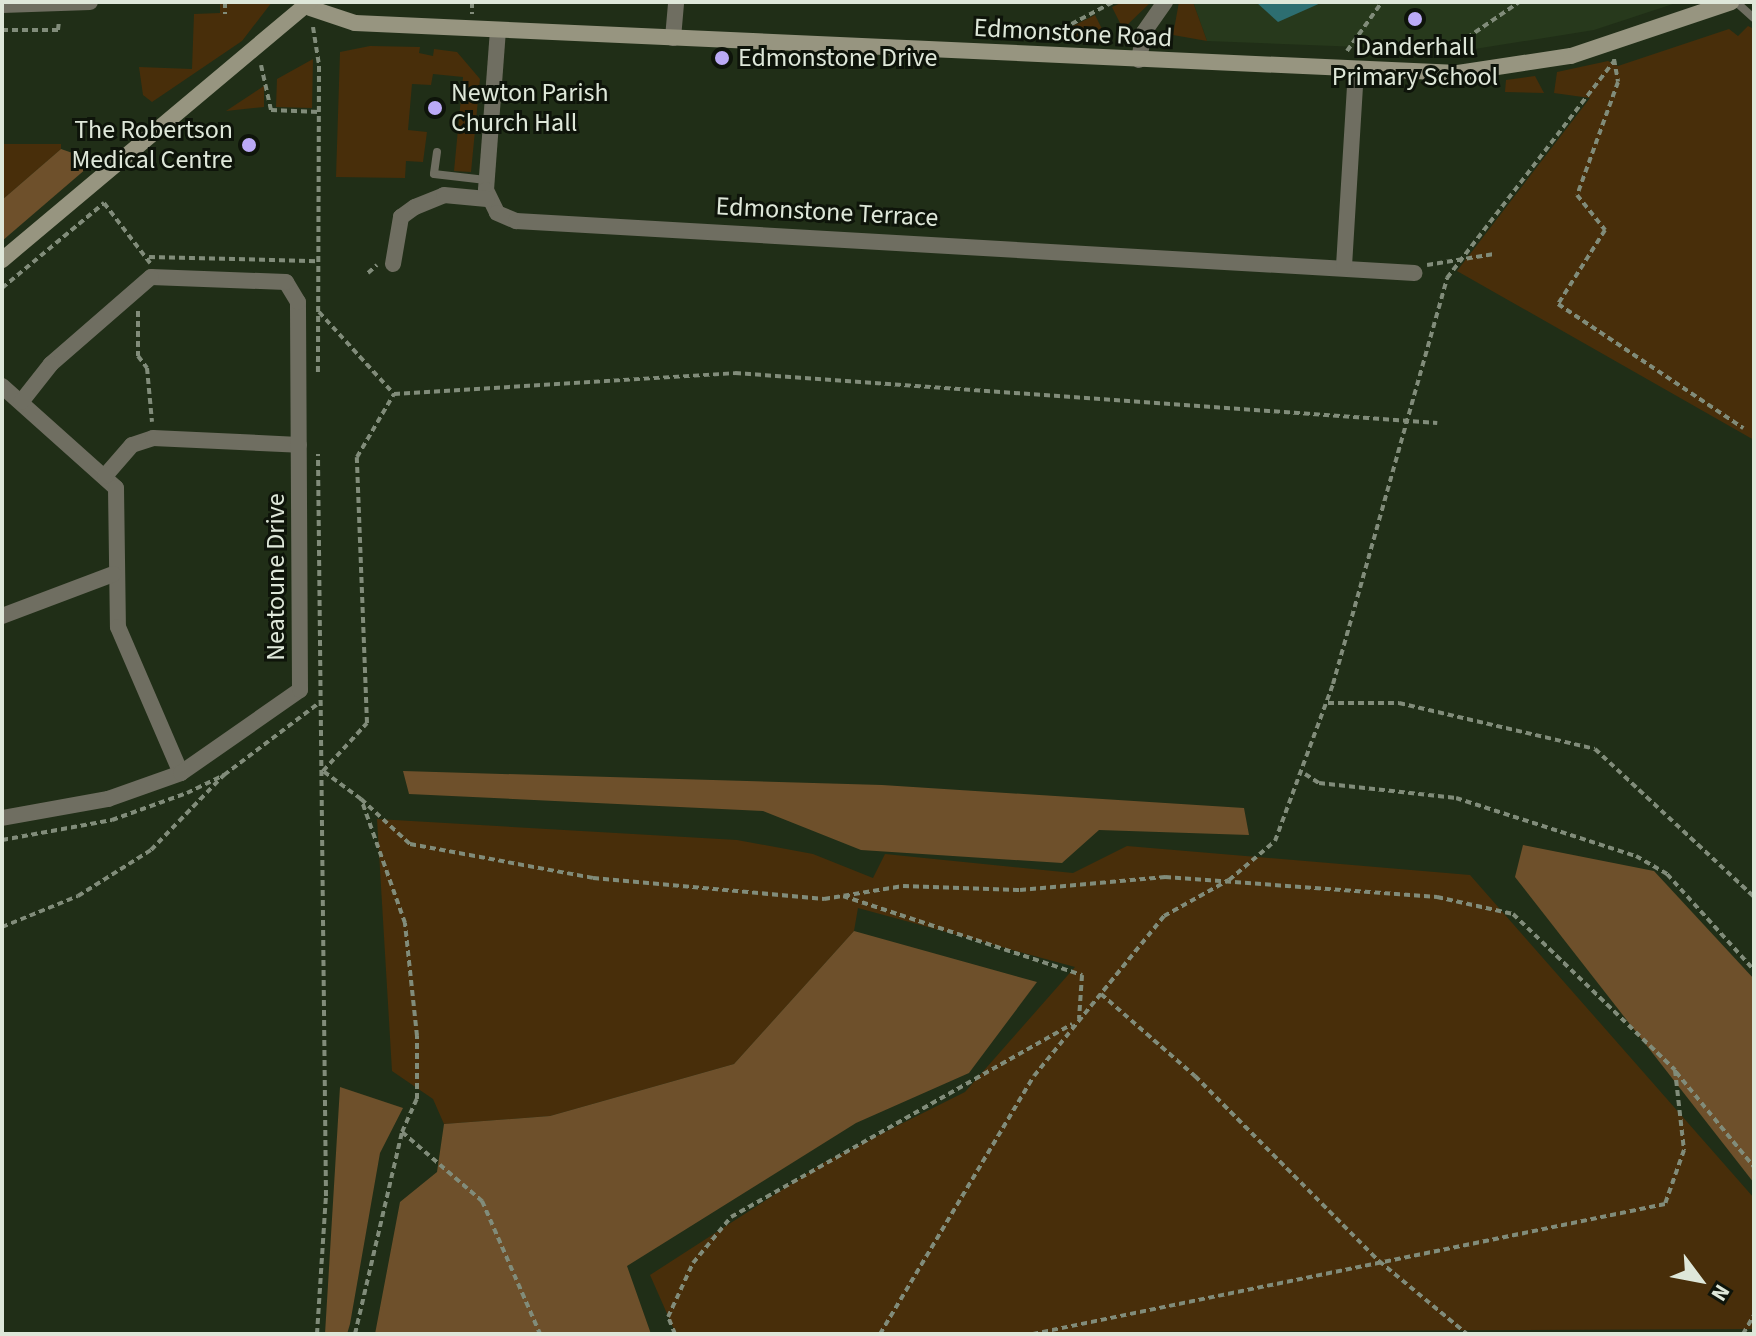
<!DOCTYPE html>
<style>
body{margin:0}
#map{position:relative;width:1756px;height:1336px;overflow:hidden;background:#202e17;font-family:"Source Sans 3",sans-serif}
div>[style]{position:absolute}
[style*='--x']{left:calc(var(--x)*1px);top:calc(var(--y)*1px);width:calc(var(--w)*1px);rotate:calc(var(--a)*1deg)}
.built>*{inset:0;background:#27391c}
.green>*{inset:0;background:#482e0a}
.forest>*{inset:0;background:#6e502b}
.water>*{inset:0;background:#2d6e71}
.path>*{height:4px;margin-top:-2px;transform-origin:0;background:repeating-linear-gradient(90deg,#818c7a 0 6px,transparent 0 10px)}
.lane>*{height:8px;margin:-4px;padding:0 4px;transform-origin:4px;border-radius:4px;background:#6f6e61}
.street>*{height:16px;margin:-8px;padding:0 8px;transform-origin:8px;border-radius:8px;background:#6f6e61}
.secondary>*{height:16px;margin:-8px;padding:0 8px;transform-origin:8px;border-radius:8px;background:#979580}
.dots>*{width:22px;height:22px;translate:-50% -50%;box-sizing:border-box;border:4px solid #0e140a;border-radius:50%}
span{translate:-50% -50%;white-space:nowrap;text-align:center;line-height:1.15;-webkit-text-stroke:6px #0e140a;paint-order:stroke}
.street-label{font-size:26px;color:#dee7d9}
.poi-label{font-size:26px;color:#dee7d9}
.left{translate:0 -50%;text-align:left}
.right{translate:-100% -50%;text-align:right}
.frame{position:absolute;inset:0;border:4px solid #dee7d9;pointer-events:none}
.north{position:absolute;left:1660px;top:1240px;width:80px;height:80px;-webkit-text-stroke:6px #0e140a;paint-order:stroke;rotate:122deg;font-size:22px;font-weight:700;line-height:32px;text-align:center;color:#dee7d9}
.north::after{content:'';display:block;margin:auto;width:28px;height:36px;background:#dee7d9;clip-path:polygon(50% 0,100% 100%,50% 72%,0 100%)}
</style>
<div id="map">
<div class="built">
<i style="clip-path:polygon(1193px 2px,1679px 2px,1594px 30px,1462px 51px,1207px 41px)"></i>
</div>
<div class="green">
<i style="clip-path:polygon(220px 2px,272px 2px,242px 41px,152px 102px,143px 95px,139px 67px,192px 69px,194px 14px,220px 13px)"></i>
<i style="clip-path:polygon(1123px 2px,1151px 2px,1123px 29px,1112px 7px)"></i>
<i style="clip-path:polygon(1179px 2px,1193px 2px,1207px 41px,1173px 35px)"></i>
<i style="clip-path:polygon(1095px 15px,1107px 39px,1055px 35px)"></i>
<i style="clip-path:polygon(1748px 26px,1754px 29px,1754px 440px,1457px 271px,1590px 98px,1554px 93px,1557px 72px,1608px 61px,1618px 66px,1729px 29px,1738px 36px)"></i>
<i style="clip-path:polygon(370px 46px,420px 47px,419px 53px,433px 56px,434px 49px,457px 52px,480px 79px,471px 172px,454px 171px,463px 77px,433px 74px,431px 85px,412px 84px,408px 130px,427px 132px,423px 162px,406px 161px,405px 178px,336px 177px,340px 52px)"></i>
<i style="clip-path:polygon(313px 59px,312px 108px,276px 107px,277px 79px)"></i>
<i style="clip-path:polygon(1535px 76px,1544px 93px,1505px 92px,1506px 80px)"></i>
<i style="clip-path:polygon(264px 86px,264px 107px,226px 111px)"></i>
<i style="clip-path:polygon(2px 144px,61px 144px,61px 149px,2px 200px)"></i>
<i style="clip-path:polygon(377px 819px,737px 840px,813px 854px,873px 878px,885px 854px,1073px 873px,1127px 846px,1470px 875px,1754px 1198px,1754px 1329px,676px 1334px,650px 1275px,825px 1162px,965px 1092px,1075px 967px,858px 908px,854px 931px,734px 1064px,550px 1116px,444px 1124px,433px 1099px,392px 1071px)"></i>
</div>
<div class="forest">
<i style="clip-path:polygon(61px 149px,84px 157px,87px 168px,2px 241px,2px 200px)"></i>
<i style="clip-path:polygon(403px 771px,882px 785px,1244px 808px,1249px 835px,1099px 830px,1062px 863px,861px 850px,763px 811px,409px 794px)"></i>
<i style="clip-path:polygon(1523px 845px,1654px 871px,1754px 979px,1754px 1183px,1515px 877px)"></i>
<i style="clip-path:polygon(854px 931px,1037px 982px,969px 1073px,856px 1123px,627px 1266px,651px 1334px,375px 1334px,400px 1202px,437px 1172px,444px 1124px,550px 1116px,734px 1064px)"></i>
<i style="clip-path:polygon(340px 1087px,403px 1108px,380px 1153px,350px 1324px,347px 1334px,325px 1334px)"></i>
</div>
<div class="water">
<i style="clip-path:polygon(1256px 2px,1323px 2px,1278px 22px)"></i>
</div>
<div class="path">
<i style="--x:225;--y:2;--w:12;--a:90"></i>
<i style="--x:472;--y:2;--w:12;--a:90"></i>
<i style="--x:313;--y:27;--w:39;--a:81"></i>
<i style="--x:319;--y:66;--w:307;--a:90.2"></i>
<i style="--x:2;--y:30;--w:56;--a:0"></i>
<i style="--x:58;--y:30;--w:9;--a:-84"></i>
<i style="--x:1045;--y:38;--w:77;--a:-27.9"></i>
<i style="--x:1347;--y:51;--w:60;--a:-54.5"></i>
<i style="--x:1442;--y:55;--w:93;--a:-34.5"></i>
<i style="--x:1614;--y:59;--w:23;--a:80"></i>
<i style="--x:1618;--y:82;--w:120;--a:109.9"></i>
<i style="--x:1577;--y:195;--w:45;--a:51.3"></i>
<i style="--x:1605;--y:230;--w:88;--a:122.4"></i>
<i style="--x:1558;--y:304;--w:223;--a:33.8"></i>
<i style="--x:261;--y:65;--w:46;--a:77.5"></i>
<i style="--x:271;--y:110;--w:48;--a:2.4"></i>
<i style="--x:149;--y:257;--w:169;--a:1.4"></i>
<i style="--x:1427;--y:265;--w:68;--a:-9.3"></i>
<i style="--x:368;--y:273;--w:12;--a:-42"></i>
<i style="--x:2;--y:288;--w:133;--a:-39.8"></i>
<i style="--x:104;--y:203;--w:76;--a:52.5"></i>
<i style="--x:138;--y:311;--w:45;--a:90"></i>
<i style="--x:138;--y:356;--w:15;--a:53"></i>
<i style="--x:147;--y:368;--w:54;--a:84.7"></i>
<i style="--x:319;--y:312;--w:111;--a:47.6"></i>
<i style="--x:394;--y:394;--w:342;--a:-3.5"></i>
<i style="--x:735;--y:373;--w:704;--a:4.07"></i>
<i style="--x:1328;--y:703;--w:71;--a:0"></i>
<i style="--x:1399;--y:703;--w:201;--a:13.2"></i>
<i style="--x:1595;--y:749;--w:217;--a:42.9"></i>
<i style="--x:1305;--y:774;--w:17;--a:33"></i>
<i style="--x:1319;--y:783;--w:138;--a:6.2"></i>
<i style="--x:1456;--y:798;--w:189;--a:17.9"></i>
<i style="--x:1636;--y:856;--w:36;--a:30"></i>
<i style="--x:1667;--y:874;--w:130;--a:47.8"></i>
<i style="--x:361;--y:799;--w:67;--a:42.6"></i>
<i style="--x:410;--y:844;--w:186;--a:10.5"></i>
<i style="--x:593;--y:878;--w:232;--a:5.2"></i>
<i style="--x:824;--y:899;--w:80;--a:-9.3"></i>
<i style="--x:903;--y:886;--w:117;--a:2"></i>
<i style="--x:1020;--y:890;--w:146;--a:-5.1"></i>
<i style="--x:1165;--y:877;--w:273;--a:4.2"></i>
<i style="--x:1437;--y:897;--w:78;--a:12.6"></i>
<i style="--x:1513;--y:914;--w:225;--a:43.9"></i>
<i style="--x:1675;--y:1070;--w:81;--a:83.6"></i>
<i style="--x:1684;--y:1150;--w:57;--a:109.4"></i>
<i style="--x:1665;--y:1204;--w:645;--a:168.38"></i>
<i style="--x:2;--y:840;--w:112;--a:-10.3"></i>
<i style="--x:112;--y:820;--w:80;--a:-19.8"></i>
<i style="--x:187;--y:793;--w:41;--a:-25.9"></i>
<i style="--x:224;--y:775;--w:121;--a:-37.2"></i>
<i style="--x:843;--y:896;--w:252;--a:18.3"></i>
<i style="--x:1082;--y:975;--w:44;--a:93.9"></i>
<i style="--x:2;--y:927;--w:82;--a:-22.2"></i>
<i style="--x:78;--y:896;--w:86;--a:-32.2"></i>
<i style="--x:151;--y:850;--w:105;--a:-45.8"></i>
<i style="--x:1101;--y:994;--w:125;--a:41.1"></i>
<i style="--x:1195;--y:1076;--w:261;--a:45.2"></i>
<i style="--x:1379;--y:1261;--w:114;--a:39.7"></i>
<i style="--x:1676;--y:1072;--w:123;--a:50.6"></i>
<i style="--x:402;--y:1132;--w:106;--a:40.8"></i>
<i style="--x:482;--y:1201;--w:145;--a:66.4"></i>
<i style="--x:317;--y:1334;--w:138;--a:-86.3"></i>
<i style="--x:326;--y:1196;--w:742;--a:-90.62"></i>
<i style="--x:355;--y:1334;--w:207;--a:-76.9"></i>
<i style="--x:402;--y:1132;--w:36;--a:-66"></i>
<i style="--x:417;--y:1099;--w:63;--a:-90"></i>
<i style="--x:417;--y:1036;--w:114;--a:-96.1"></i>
<i style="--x:405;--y:923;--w:132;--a:-109.5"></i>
<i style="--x:361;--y:799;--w:47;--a:-143.6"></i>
<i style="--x:323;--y:771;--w:65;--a:-47.5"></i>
<i style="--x:367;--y:723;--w:266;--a:-92.2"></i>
<i style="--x:357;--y:457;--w:73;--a:-59.6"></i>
<i style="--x:675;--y:1334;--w:18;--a:-112"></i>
<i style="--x:668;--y:1317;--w:60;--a:-65.2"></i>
<i style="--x:693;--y:1263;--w:60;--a:-50.4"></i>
<i style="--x:731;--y:1217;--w:392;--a:-29.5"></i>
<i style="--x:880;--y:1334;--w:300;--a:-59.2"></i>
<i style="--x:1034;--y:1076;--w:206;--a:-50.9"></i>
<i style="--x:1164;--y:916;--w:74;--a:-29"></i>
<i style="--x:1229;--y:880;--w:60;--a:-40.3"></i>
<i style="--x:1275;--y:841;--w:167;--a:-69.7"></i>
<i style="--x:1333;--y:684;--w:422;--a:-74.3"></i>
<i style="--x:1447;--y:278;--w:275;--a:-52.4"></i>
<i style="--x:1743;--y:1334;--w:22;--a:-60"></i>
</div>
<div class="lane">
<i style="--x:1736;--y:2;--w:24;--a:42"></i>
<i style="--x:437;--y:152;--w:22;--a:98"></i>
<i style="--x:434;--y:174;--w:52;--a:6.6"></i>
</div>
<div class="street">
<i style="--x:2;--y:5;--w:88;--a:-2"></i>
<i style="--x:498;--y:30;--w:160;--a:94.3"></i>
<i style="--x:486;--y:190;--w:25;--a:64"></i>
<i style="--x:497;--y:213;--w:21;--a:23"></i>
<i style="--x:516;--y:221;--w:900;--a:3.31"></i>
<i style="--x:673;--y:38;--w:36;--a:-85"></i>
<i style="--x:1139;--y:60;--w:28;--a:-80"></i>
<i style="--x:1144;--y:32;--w:37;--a:-55"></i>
<i style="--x:393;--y:264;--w:48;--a:-80.3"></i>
<i style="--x:401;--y:217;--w:17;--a:-36"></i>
<i style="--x:415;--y:207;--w:31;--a:-22"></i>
<i style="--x:444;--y:195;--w:43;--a:5.3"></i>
<i style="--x:1344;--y:266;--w:196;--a:-86.5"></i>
<i style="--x:2;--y:386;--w:153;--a:41.8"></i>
<i style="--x:116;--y:488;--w:139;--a:89.2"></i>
<i style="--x:118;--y:627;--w:159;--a:66.7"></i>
<i style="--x:105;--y:476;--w:41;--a:-48.9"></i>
<i style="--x:132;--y:445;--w:22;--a:-18"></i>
<i style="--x:153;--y:438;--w:146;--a:2.7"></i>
<i style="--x:2;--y:616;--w:119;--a:-20.7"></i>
<i style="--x:2;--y:818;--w:108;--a:-10.2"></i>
<i style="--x:108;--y:799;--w:77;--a:-19.6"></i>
<i style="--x:181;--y:773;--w:145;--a:-34.9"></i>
<i style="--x:300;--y:690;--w:388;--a:-90.3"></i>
<i style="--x:298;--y:302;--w:23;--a:-121"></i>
<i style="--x:286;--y:282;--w:135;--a:-177.9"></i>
<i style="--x:151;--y:277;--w:133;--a:139"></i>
<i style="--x:51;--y:364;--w:48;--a:128.3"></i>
</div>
<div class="secondary">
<i style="--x:310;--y:8;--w:47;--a:18.4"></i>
<i style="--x:355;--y:23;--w:1104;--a:2.6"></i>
<i style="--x:1458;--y:73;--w:114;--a:-8.6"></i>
<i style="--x:1571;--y:56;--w:169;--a:-18.6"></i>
<i style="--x:2;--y:260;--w:402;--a:-40"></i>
</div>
<div class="dots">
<i style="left:1415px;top:19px;background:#bbaaf6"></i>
<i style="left:722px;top:58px;background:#bbaaf6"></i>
<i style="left:435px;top:108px;background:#bbaaf6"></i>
<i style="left:249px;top:145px;background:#bbaaf6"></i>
</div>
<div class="street-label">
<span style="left:1073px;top:33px;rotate:3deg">Edmonstone Road</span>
<span style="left:827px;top:212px;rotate:3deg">Edmonstone Terrace</span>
<span style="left:276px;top:577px;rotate:-90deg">Neatoune Drive</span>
</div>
<div class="poi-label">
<span style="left:1415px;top:62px">Danderhall<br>Primary School</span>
<span class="left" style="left:738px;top:58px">Edmonstone Drive</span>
<span class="left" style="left:451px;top:108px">Newton Parish<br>Church Hall</span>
<span class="right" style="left:233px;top:145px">The Robertson<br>Medical Centre</span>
</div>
<div class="frame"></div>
<div class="north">N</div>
</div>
